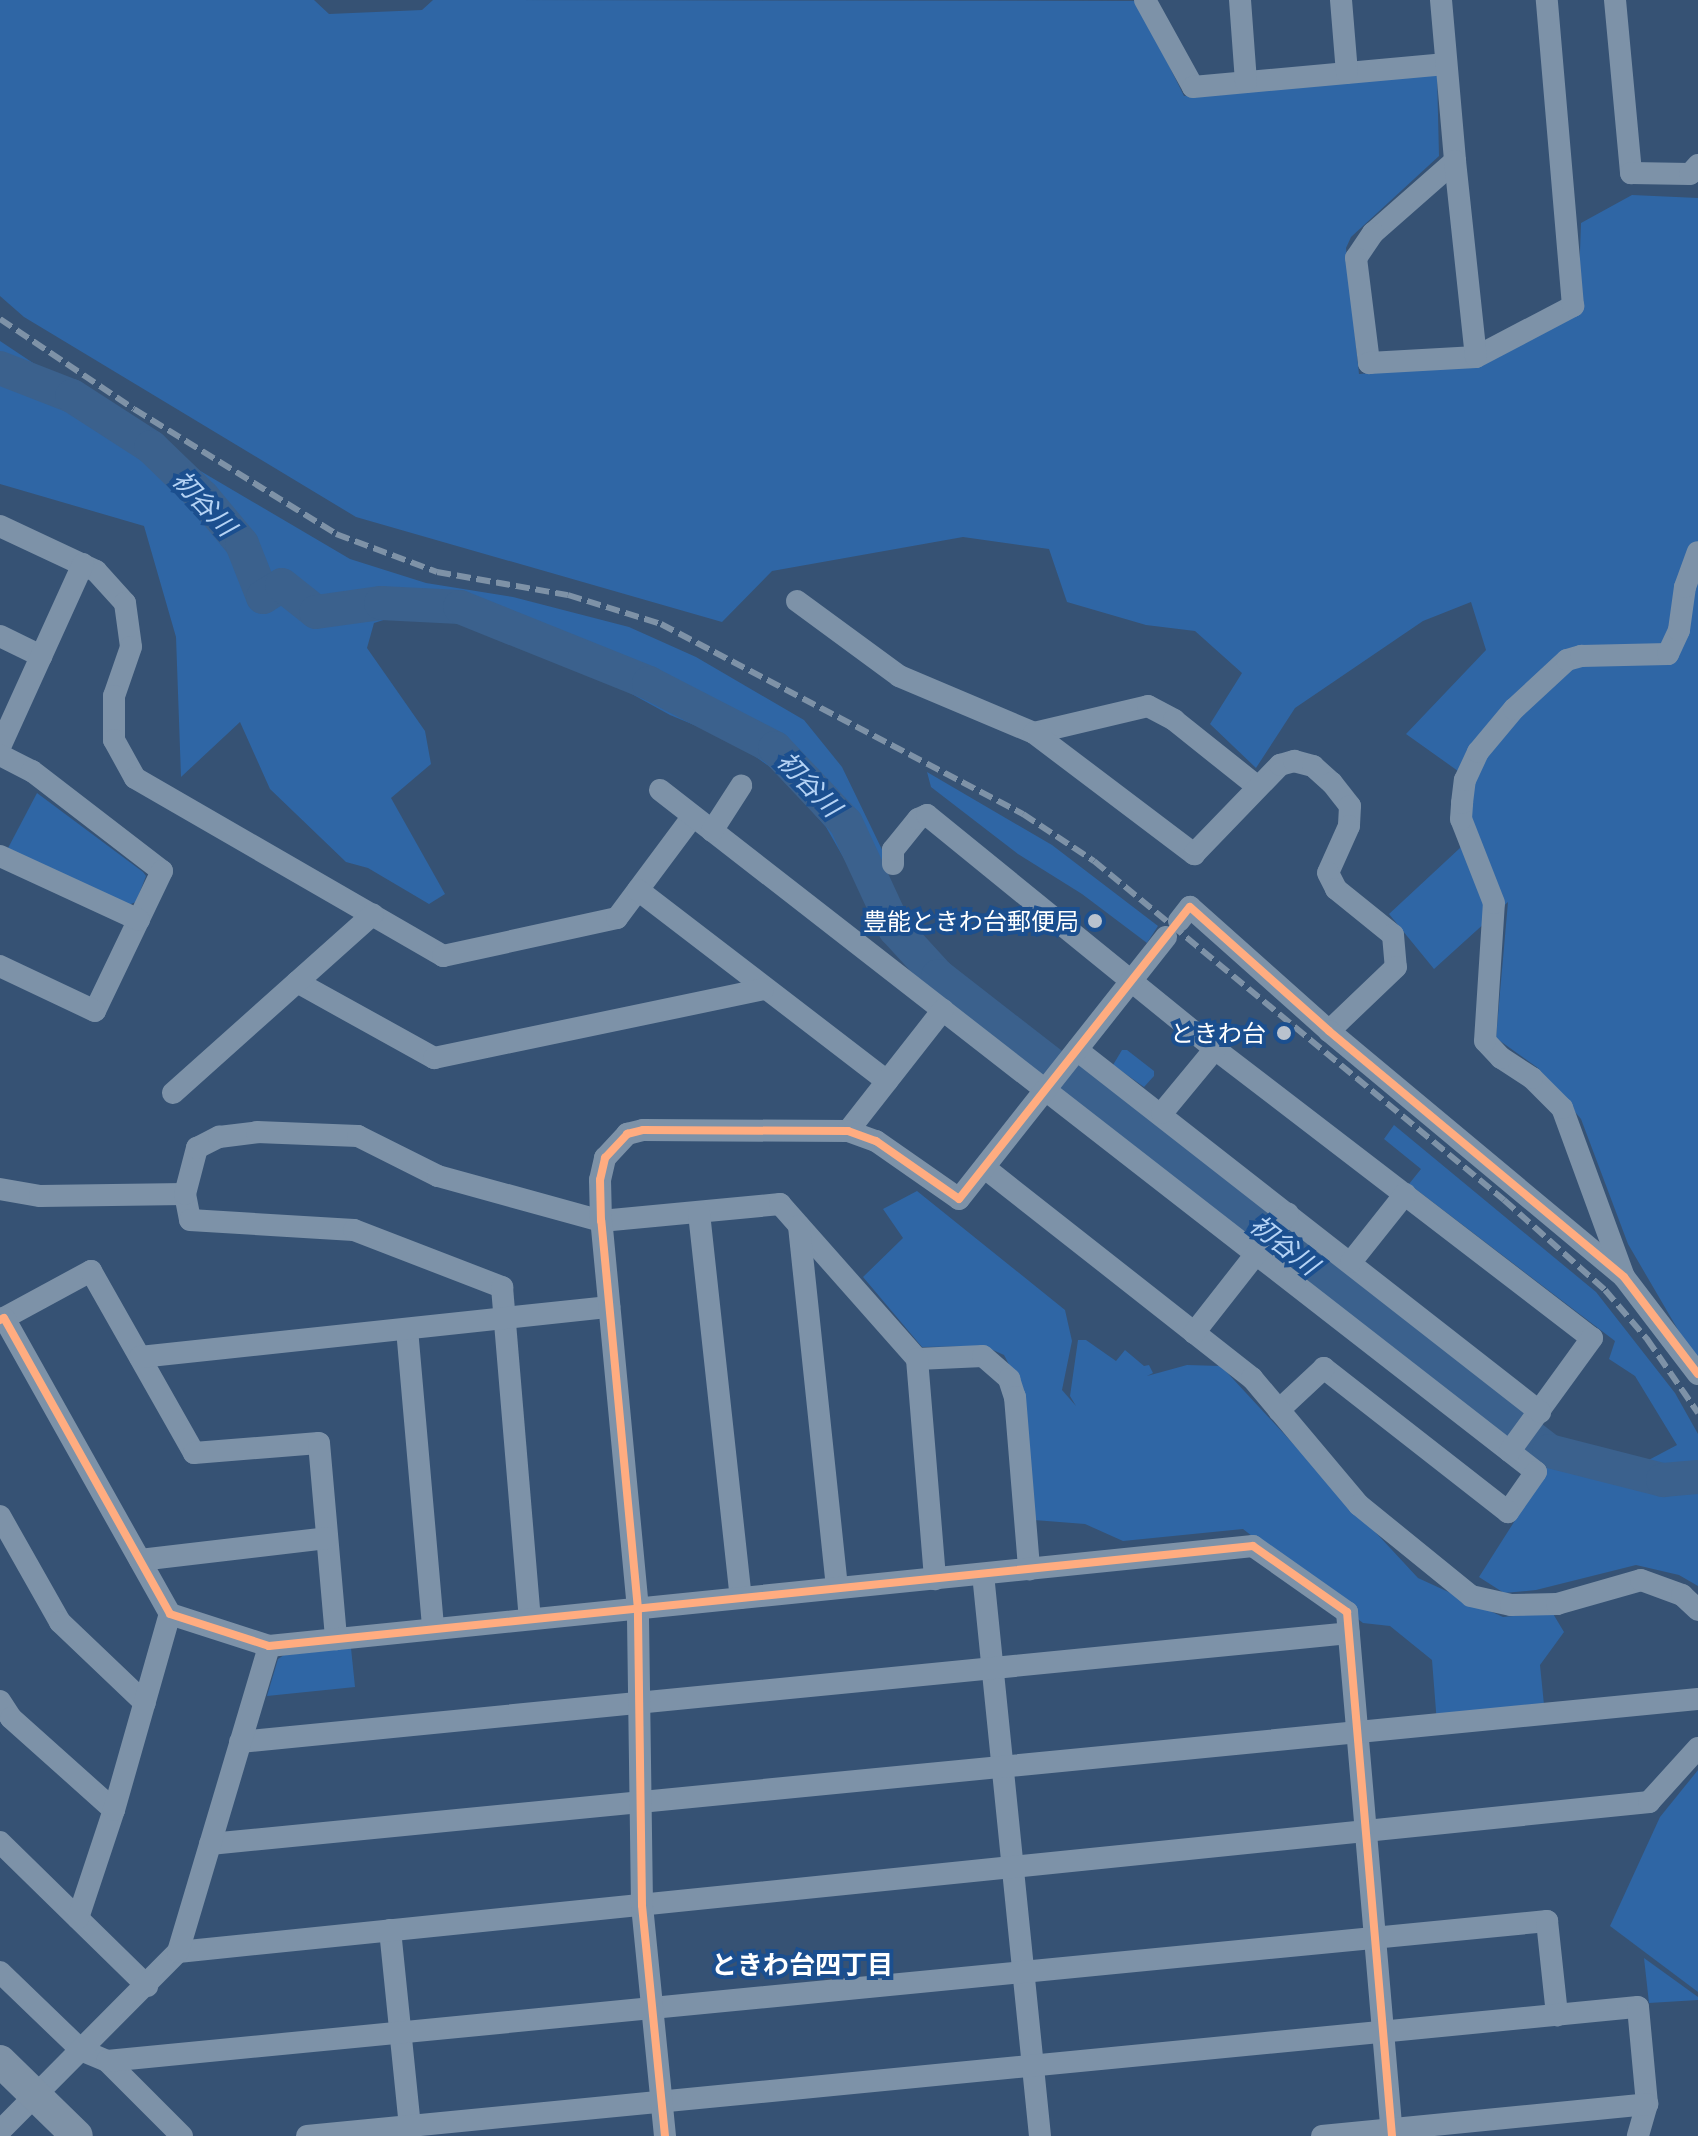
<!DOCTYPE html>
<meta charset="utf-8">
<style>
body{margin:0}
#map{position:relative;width:1698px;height:2136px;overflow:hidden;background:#365274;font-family:"Golos Text","Noto Sans JP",sans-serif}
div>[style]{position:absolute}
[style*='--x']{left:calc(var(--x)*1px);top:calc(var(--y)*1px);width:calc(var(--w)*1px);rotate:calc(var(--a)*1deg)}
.green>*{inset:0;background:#2f66a5}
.river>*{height:34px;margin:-17px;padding:0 17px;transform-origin:17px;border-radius:17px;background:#3b618d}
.minor>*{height:22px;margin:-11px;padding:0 11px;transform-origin:11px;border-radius:11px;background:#7d92a8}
.highway>*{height:32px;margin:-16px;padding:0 16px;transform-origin:16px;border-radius:16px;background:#7e92a7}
.rail>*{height:6px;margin-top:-3px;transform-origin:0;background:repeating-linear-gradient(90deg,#7e92a7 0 14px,transparent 0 20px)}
.cycleway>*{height:8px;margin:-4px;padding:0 4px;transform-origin:4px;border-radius:4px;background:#ffac80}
.dots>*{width:22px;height:22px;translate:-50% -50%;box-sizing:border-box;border:4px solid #1b4f8f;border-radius:50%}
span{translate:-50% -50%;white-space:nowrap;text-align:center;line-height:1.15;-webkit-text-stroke:8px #1b4f8f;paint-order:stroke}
.poi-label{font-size:24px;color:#fff}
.right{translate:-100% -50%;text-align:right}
.water-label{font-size:26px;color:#b5d3f5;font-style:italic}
.neighbourhood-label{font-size:26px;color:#fff;font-weight:700}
</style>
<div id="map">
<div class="green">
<i style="clip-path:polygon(0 0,314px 0,329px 14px,422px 10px,433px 0,1137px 1px,1184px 96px,1437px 73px,1439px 156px,1351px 237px,1346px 248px,1359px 374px,1478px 366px,1578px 309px,1581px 223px,1632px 195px,1698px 198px,1698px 1364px,1628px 1244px,1581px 1119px,1538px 1068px,1496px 1038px,1508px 902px,1434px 969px,1389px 914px,1460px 848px,1472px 781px,1406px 734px,1486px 650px,1471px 602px,1423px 621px,1295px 708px,1256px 768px,1210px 724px,1242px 673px,1195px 631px,1146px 625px,1067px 602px,1049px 549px,963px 537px,772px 571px,722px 622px,356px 517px,24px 317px,0 296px)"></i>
<i style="clip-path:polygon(0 341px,158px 446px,350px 559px,426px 583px,513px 597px,629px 627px,696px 657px,804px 720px,842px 767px,889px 864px,862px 890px,826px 827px,777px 772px,735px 742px,670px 715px,539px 643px,464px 617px,412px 611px,374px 623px,367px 648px,425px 731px,431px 764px,391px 798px,445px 894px,429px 904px,368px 868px,346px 862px,270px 789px,240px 722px,181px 777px,176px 637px,144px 526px,0 484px)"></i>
<i style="clip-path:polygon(927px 772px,1052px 845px,1158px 926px,1147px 943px,1082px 894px,1018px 854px,931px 787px)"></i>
<i style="clip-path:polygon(37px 793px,143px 872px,146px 876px,136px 902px,128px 905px,7px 850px)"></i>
<i style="clip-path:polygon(1122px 1050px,1127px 1050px,1154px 1071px,1154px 1076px,1144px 1087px,1113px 1065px)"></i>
<i style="clip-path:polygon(1394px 1125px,1596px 1292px,1675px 1393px,1698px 1434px,1698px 1586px,1679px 1575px,1636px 1565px,1536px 1590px,1504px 1593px,1479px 1577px,1542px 1478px,1532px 1455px,1556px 1440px,1581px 1457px,1643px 1463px,1677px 1445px,1635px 1376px,1609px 1359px,1615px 1341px,1409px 1184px,1421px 1169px,1384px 1139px)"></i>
<i style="clip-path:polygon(917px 1191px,1065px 1310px,1072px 1341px,1062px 1390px,1076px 1406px,1070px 1396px,1078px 1340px,1086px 1340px,1116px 1361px,1125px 1350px,1144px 1366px,1149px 1365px,1153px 1373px,1147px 1376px,1187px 1365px,1221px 1366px,1418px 1578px,1503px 1617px,1552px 1612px,1564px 1632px,1540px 1665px,1544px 1705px,1437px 1724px,1432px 1660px,1390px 1626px,1363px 1623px,1243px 1529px,1123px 1541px,1085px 1524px,1034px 1520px,1022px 1389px,1004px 1355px,984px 1346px,922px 1347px,863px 1277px,903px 1238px,883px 1209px)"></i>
<i style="clip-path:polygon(351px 1648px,355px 1687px,267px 1696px,278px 1659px,284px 1655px)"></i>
<i style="clip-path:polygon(1698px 1770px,1698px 1992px,1610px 1926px,1660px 1817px)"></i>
<i style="clip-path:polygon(1644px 1958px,1698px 1997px,1698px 2000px,1649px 2003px)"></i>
</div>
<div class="river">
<i style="--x:0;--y:368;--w:77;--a:21.3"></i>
<i style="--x:72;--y:396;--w:94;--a:32.8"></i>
<i style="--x:151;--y:447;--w:72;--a:43.9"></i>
<i style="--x:203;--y:497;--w:61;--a:50.3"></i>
<i style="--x:242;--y:544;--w:57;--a:68.4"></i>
<i style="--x:263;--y:597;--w:22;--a:-32"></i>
<i style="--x:282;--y:585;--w:43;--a:38.5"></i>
<i style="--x:316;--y:612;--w:66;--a:-7.9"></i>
<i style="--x:381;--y:603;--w:79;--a:2.9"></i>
<i style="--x:460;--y:607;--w:204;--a:21.9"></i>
<i style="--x:649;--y:683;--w:142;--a:27.3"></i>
<i style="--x:775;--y:748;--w:103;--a:46.6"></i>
<i style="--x:846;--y:823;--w:117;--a:65.2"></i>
<i style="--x:895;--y:929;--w:64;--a:47.5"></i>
<i style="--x:938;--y:976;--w:774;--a:37.86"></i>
<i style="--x:1549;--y:1451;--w:118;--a:14.3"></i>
<i style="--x:1663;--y:1480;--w:35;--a:-5"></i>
</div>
<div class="minor">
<i style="--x:1145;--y:0;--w:99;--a:61.1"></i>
<i style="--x:1193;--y:87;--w:254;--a:-5.2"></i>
<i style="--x:1240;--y:0;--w:82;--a:85.8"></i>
<i style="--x:1341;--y:0;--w:73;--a:85.3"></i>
<i style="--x:1441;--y:0;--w:162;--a:85"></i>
<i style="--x:1455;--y:161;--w:109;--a:138.7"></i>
<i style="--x:1373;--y:233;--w:30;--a:124"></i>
<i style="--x:1356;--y:258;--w:106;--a:82.9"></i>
<i style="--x:1369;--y:363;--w:107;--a:-3.2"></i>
<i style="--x:1476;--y:357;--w:110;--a:-27.7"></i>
<i style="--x:1573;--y:306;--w:307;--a:-94.9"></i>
<i style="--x:1615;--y:0;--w:174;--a:84.7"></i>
<i style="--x:1631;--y:173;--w:59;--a:1"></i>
<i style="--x:1690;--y:174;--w:12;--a:-48"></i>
<i style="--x:1455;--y:161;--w:197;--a:83.9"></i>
<i style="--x:0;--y:526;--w:106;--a:25.1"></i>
<i style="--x:96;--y:571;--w:43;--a:47.8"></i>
<i style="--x:125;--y:603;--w:44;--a:82.2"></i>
<i style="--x:131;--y:647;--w:52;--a:109.1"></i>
<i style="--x:114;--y:696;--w:44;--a:90"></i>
<i style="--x:114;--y:740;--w:43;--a:61.1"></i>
<i style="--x:135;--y:778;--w:356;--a:30"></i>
<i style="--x:443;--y:956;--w:178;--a:-12.3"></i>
<i style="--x:617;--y:918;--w:127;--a:-53.3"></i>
<i style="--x:797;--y:601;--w:127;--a:36.3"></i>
<i style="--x:899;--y:676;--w:147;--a:22.9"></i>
<i style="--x:1034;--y:733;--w:117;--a:-13.3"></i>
<i style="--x:1148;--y:706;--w:30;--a:28"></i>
<i style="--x:1174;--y:720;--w:107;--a:38.6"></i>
<i style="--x:0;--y:636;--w:46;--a:26"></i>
<i style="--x:1034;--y:733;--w:201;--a:37.1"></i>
<i style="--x:1194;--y:854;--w:124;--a:-46"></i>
<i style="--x:1280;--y:765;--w:15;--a:-16"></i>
<i style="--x:1294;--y:761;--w:20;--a:15"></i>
<i style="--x:1313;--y:766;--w:25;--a:42"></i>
<i style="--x:1332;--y:783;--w:29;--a:52"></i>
<i style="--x:1350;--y:806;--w:20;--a:93"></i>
<i style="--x:1349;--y:826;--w:51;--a:114.1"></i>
<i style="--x:1328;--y:873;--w:18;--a:63"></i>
<i style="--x:1336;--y:889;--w:73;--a:38.9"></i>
<i style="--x:1393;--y:935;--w:32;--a:85"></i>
<i style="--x:1396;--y:967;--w:93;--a:136.3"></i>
<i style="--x:0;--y:747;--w:201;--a:-65.6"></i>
<i style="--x:0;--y:755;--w:36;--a:27"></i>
<i style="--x:32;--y:771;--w:164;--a:37.6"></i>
<i style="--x:162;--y:871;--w:155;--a:115.6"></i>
<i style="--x:95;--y:1011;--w:105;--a:-154.7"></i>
<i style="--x:660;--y:790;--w:1110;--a:37.9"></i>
<i style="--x:1536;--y:1472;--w:49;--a:125"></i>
<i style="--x:1508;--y:1512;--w:234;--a:-142"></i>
<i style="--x:1324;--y:1368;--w:62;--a:137"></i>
<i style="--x:712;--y:831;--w:54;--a:-57.2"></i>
<i style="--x:0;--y:856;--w:153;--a:24.7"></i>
<i style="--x:893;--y:864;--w:14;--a:-90"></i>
<i style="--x:893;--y:850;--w:40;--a:-51"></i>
<i style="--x:918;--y:819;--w:10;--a:-24"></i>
<i style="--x:927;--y:815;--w:371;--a:39.1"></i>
<i style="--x:1215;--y:1049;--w:475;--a:37.5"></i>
<i style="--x:1592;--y:1338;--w:140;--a:126"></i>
<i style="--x:638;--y:890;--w:314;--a:37.5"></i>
<i style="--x:1179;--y:921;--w:18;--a:-52"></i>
<i style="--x:1190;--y:907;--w:186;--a:41.7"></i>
<i style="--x:1329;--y:1031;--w:384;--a:39.8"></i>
<i style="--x:1624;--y:1277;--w:122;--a:52.7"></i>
<i style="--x:297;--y:982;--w:157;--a:29"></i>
<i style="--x:434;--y:1058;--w:336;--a:-11.8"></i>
<i style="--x:1077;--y:1050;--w:588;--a:38.02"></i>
<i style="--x:173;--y:1093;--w:268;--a:-41.8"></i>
<i style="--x:1162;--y:1113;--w:83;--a:-50.4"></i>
<i style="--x:848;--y:1131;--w:154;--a:-51.9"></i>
<i style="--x:985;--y:1168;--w:340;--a:38.2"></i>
<i style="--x:1252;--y:1378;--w:166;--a:49.9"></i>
<i style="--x:1359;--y:1505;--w:144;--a:39.1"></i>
<i style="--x:1471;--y:1596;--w:41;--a:12.7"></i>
<i style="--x:1511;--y:1605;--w:46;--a:-1.2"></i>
<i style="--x:1557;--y:1604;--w:87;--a:-15.9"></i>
<i style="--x:1641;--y:1580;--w:44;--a:20.1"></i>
<i style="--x:1682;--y:1595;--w:22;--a:43"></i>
<i style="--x:0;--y:1189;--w:41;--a:9.9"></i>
<i style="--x:40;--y:1196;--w:145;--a:-0.8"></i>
<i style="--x:185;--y:1194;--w:26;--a:79"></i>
<i style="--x:190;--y:1220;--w:164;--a:3.5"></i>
<i style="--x:354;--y:1230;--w:159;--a:21.1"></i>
<i style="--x:502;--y:1287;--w:333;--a:85.2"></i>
<i style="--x:185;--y:1194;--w:48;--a:-75.4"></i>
<i style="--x:197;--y:1148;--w:25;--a:-27"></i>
<i style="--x:219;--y:1137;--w:38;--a:-7"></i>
<i style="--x:257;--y:1132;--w:101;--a:2.3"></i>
<i style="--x:358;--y:1136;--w:89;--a:26.6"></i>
<i style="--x:438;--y:1176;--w:169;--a:15.4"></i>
<i style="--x:601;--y:1221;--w:180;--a:-5.4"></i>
<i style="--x:780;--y:1204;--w:207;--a:48.5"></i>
<i style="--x:917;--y:1359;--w:66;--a:-2.6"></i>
<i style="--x:983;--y:1356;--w:35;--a:41"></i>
<i style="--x:1009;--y:1379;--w:19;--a:72"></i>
<i style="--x:1015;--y:1397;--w:173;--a:85.3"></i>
<i style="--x:699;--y:1213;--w:387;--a:83.8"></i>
<i style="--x:799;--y:1226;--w:364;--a:84"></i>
<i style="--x:1351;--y:1262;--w:87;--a:-51.5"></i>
<i style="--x:1624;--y:1277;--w:180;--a:-110.1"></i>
<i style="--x:1562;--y:1108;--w:42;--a:-135"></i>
<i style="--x:1532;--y:1078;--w:37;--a:-147"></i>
<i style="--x:1501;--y:1058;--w:23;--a:-133"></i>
<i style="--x:1485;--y:1041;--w:138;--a:-86.3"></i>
<i style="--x:1494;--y:903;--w:90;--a:-111.4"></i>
<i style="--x:1461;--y:819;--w:16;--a:-86"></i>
<i style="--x:1462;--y:803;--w:23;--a:-83"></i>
<i style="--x:1465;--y:780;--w:31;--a:-65"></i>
<i style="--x:1478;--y:752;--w:56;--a:-50.1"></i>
<i style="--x:1514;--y:709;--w:72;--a:-42.8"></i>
<i style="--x:1567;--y:660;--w:15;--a:-16"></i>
<i style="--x:1581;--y:656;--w:87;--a:-1.3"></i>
<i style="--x:1668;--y:654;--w:26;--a:-65"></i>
<i style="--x:1679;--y:630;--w:43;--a:-82.1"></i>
<i style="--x:1685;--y:587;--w:37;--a:-70"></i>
<i style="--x:4;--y:1318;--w:99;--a:-28.4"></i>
<i style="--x:91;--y:1271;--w:209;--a:60.5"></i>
<i style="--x:194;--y:1453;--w:125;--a:-4.6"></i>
<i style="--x:319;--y:1443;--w:197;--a:85"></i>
<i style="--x:0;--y:1320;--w:4;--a:-27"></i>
<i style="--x:4;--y:1318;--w:339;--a:60.7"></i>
<i style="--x:170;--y:1614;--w:104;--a:17.9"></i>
<i style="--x:269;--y:1646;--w:989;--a:-5.8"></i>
<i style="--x:1253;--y:1546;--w:115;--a:35.1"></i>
<i style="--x:1347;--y:1612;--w:526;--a:85.09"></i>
<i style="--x:407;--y:1329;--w:301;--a:85"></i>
<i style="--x:1194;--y:1333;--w:152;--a:-51.9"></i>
<i style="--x:140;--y:1357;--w:472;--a:-6.1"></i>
<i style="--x:917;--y:1359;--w:221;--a:85.3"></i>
<i style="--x:0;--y:1516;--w:122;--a:60.5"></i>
<i style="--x:60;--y:1622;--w:117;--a:43.6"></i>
<i style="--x:140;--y:1560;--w:188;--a:-6.7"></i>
<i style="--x:983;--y:1574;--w:565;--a:84.21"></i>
<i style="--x:0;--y:1701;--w:20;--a:57"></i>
<i style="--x:11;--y:1718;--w:138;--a:41.8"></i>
<i style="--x:240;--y:1742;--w:1114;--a:-5.61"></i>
<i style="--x:0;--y:1842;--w:206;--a:44.4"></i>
<i style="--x:210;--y:1844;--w:1495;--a:-5.57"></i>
<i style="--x:78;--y:1918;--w:114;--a:-71.6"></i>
<i style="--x:114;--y:1810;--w:204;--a:-74.1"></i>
<i style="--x:390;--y:1930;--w:197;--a:84.2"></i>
<i style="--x:178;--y:1952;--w:1479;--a:-5.82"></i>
<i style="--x:1649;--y:1802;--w:73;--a:-47.8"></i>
<i style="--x:0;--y:1972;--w:112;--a:43.9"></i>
<i style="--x:81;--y:2050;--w:28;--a:23"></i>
<i style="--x:107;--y:2061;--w:106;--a:45"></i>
<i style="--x:107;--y:2061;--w:1447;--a:-5.55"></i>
<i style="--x:1547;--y:1921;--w:95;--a:83.9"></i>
<i style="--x:0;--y:2131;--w:252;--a:-45.2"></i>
<i style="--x:178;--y:1952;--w:319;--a:-73.4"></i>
<i style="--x:307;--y:2136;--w:1337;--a:-5.54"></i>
<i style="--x:1638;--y:2007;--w:97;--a:84.7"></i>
<i style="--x:1647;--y:2104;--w:33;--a:106"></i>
<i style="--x:665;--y:2136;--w:232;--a:-95.7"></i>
<i style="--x:642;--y:1905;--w:296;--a:-90.8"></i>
<i style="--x:638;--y:1609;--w:390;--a:-95.4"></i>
<i style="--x:601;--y:1221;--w:41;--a:-91.4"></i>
<i style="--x:600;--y:1180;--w:23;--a:-77"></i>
<i style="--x:605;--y:1158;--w:33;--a:-47"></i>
<i style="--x:627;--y:1134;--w:16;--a:-14"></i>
<i style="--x:643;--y:1130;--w:205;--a:0.3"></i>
<i style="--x:848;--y:1131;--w:30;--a:20"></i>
<i style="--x:876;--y:1141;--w:101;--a:34.9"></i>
<i style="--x:959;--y:1199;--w:334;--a:-51.7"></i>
<i style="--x:1322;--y:2136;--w:327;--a:-5.6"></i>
</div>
<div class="highway">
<i style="--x:0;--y:2061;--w:107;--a:44.2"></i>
</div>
<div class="rail">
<i style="--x:0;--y:319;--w:161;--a:33.9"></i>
<i style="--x:134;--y:409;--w:238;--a:31.7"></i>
<i style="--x:336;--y:534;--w:108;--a:20.6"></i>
<i style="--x:437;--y:572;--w:133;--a:10"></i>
<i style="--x:568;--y:595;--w:97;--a:17.3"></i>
<i style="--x:661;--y:624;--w:409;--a:27.7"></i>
<i style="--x:1023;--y:814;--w:85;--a:33.5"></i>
<i style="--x:1094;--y:861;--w:532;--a:39.58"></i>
<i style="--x:1504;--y:1200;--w:135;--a:41.7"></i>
<i style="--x:1605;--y:1290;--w:65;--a:49.4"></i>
<i style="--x:1647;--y:1339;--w:90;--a:55.4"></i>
</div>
<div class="cycleway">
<i style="--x:0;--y:1320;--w:4;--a:-27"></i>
<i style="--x:4;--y:1318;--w:339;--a:60.7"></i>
<i style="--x:170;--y:1614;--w:104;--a:17.9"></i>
<i style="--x:269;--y:1646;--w:989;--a:-5.8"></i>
<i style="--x:1253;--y:1546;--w:115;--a:35.1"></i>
<i style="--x:1347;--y:1612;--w:526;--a:85.09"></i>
<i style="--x:665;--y:2136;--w:232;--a:-95.7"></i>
<i style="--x:642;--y:1905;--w:296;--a:-90.8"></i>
<i style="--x:638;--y:1609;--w:390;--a:-95.4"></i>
<i style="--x:601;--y:1221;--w:41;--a:-91.4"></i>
<i style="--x:600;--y:1180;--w:23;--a:-77"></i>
<i style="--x:605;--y:1158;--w:33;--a:-47"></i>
<i style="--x:627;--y:1134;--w:16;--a:-14"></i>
<i style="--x:643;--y:1130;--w:205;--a:0.3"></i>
<i style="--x:848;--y:1131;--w:30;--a:20"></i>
<i style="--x:876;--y:1141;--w:101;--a:34.9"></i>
<i style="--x:959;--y:1199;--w:372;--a:-51.7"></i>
<i style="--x:1190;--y:907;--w:186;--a:41.7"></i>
<i style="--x:1329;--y:1031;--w:384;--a:39.8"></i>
<i style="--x:1624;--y:1277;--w:122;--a:52.7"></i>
</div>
<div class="dots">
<i style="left:1095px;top:921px;background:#b9c2ce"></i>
<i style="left:1284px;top:1033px;background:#b9c2ce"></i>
</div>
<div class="poi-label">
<span class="right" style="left:1079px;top:921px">豊能ときわ台郵便局</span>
<span class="right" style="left:1266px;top:1033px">ときわ台</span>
</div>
<div class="water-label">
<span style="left:204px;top:503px;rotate:47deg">初谷川</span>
<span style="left:809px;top:784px;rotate:46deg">初谷川</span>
<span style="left:1284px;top:1245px;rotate:38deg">初谷川</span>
</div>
<div class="neighbourhood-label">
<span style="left:802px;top:1965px">ときわ台四丁目</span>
</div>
</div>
